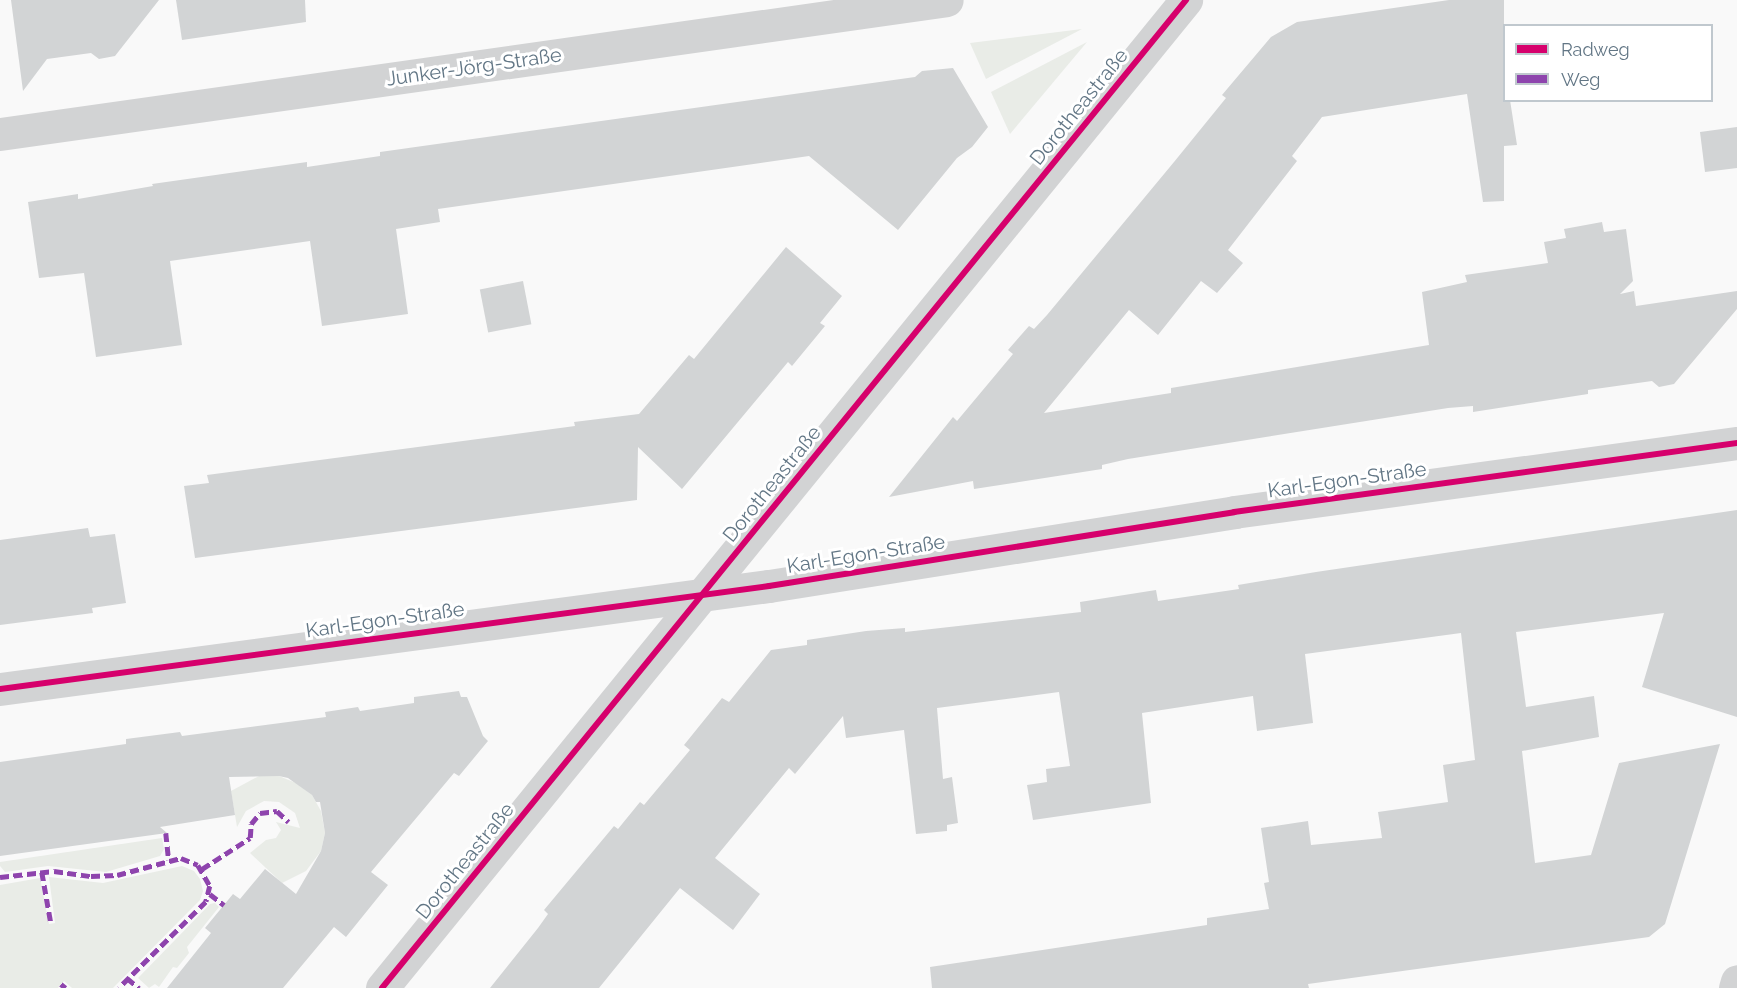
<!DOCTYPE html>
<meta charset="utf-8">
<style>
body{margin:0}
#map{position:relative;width:1737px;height:988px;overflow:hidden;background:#f9f9f9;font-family:Raleway,sans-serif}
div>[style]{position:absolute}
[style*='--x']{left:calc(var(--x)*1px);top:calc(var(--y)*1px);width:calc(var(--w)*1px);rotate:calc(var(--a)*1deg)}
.green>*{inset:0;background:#e9ece7}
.building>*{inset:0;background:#d2d4d5;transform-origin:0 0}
.minor>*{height:33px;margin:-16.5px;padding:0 16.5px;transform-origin:16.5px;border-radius:16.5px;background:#d2d3d4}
.quiet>*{height:4.5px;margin-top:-2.25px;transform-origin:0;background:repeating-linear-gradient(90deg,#8e44ad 0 9px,transparent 0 13.5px)}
.cycleway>*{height:6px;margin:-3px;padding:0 3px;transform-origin:3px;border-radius:3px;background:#d6006c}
span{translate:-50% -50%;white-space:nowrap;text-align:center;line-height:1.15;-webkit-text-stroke:6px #fff;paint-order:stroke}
.street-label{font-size:20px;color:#627685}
.legend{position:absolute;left:1503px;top:24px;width:210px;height:78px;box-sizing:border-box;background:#fff;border:2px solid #c0c8ce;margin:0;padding:8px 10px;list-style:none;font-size:18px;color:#627685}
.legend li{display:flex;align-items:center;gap:12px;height:30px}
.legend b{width:30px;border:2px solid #c0c8ce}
</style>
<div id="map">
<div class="green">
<i style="clip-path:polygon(1082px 29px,986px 79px,970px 43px)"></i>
<i style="clip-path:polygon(1087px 42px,1010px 134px,991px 92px)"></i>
<i style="clip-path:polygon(259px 776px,279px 776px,296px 783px,312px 795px,321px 811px,325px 833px,321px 851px,306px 871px,282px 883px,250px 853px,266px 840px,276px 838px,281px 830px,276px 822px,300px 828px,295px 813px,279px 802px,264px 801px,246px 811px,237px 827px,231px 791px)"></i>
<i style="clip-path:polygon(162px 838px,164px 849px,160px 856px,106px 872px,48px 866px,5px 872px,0 866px,0 862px)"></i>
<i style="clip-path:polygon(182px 866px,194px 871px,200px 879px,203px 891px,200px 900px,113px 988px,72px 988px,64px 981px,58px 988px,0 988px,0 885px,40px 878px,49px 924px,55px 923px,49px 877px,103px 883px)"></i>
<i style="clip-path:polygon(215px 903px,219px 907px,187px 947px,189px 953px,177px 968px,173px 967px,159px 987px,155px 984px,149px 988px,138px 978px,210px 904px)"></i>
</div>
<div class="building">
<i style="clip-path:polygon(11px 0,159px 0,115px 56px,99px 59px,91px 53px,47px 59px,23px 91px)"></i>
<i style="clip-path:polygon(176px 0,305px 0,306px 22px,182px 40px)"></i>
<i style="clip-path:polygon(1449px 0,1504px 0,1504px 100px,1510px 100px,1517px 145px,1504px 146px,1504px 201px,1483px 202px,1467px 94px,1322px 117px,1292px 156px,1297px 161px,1228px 250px,1243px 263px,1217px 293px,1201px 281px,1158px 335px,1129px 310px,1044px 413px,1171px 393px,1171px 388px,1429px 345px,1422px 292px,1467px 282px,1465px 275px,1548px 263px,1544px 242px,1566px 238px,1564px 229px,1602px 222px,1604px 232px,1626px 229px,1633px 281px,1620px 294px,1634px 291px,1636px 306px,1737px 291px,1737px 309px,1674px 384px,1659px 387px,1652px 381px,1588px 390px,1588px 394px,1473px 412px,1473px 406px,1448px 408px,1128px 459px,1102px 465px,1102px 469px,974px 489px,973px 481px,889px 497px,953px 417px,957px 421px,1013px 354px,1008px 350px,1029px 326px,1034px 329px,1047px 315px,1174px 162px,1226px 98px,1222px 95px,1271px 37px,1297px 22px)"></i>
<i style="clip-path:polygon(953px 68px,988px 127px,972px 147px,957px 158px,898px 230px,809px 156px,438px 209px,440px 222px,396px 229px,408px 314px,322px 326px,310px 241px,170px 261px,182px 345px,96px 357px,84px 273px,39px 278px,28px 202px,78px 194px,78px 199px,153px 186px,152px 184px,307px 162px,307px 167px,380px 156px,380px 152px,915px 77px,922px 71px)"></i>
<i style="clip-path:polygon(1737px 127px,1737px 168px,1705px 172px,1700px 132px)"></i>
<i style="clip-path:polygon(786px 247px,842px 296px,820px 323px,825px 326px,792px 366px,788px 362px,682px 489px,638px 447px,637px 500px,195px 558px,184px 486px,209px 483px,207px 475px,575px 426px,574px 422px,639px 414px,689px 355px,694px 359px)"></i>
<i style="left:523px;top:281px;width:44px;height:44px;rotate:79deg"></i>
<i style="clip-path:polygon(1737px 510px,1737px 717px,1642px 687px,1664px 613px,1516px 632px,1526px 707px,1594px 696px,1599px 737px,1522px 751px,1535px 863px,1591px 855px,1619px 763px,1720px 744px,1665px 924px,1649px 937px,1308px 984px,1309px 988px,932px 988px,930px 967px,1207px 925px,1207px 918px,1269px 909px,1264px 883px,1269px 882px,1261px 828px,1308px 821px,1311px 845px,1382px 838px,1378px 812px,1448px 802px,1443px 765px,1475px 760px,1461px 633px,1305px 654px,1313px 723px,1257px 731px,1253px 696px,1142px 713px,1151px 803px,1033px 820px,1027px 785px,1047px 782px,1046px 769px,1070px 766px,1059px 692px,937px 708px,943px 779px,952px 777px,958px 823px,947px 825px,947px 831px,916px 834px,904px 730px,846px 738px,843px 716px,795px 774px,789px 768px,715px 858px,760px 894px,733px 930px,680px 888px,599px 988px,490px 988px,538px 928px,548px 914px,544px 910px,614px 826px,618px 829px,640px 802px,644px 805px,690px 750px,684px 745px,722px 698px,729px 702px,771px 650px,807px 645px,807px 640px,866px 631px,905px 628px,905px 632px,1081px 612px,1080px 602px,1156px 590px,1158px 601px,1239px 589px,1238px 585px,1316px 572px)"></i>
<i style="clip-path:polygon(88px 528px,90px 537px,115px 534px,126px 603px,92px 608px,93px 613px,0 625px,0 540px)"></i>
<i style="clip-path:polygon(459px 691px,461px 697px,467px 697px,483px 736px,488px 741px,459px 776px,454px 773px,371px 872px,388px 885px,346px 937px,334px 927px,283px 988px,167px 988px,211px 933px,205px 928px,233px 894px,240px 899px,265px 869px,296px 894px,321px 851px,325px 833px,320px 802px,316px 802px,312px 795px,288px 778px,279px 776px,229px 777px,235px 815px,160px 827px,167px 833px,0 856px,0 762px,126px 744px,126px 739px,180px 732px,182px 736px,326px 717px,325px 712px,358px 707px,360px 711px,414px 703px,414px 697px)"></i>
</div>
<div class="minor">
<i style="--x:0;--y:134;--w:956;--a:-8.05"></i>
<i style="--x:0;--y:689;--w:776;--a:-7.63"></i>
<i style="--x:769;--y:586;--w:471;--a:-9"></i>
<i style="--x:1234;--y:512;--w:508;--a:-7.81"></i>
<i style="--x:382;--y:988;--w:1274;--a:-50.86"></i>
<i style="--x:1735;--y:988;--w:7;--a:-74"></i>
</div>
<div class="quiet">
<i style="--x:166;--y:833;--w:27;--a:84"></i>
<i style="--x:202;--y:869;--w:57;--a:-32.9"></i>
<i style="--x:250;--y:838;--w:14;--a:-86"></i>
<i style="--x:251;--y:824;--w:14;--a:-51"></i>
<i style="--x:260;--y:813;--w:17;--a:-7"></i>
<i style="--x:277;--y:811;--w:16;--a:43"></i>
<i style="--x:42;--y:872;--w:52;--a:80"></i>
<i style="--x:0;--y:877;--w:54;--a:-6.3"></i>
<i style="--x:54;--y:871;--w:37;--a:8"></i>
<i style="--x:91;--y:876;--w:26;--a:-2"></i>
<i style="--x:117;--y:875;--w:66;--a:-14.9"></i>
<i style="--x:181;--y:858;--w:18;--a:22"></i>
<i style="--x:198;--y:865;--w:24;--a:60"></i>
<i style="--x:210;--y:886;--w:16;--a:104"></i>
<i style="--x:206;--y:902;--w:122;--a:135.3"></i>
<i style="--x:210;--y:894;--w:18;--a:38"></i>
<i style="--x:127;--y:978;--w:16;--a:40"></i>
<i style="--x:61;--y:984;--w:6;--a:39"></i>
</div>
<div class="cycleway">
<i style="--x:0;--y:689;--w:776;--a:-7.63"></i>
<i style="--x:769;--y:586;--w:471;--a:-9"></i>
<i style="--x:1234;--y:512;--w:508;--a:-7.81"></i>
<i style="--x:382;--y:988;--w:1274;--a:-50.86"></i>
</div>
<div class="street-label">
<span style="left:474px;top:67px;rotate:-8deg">Junker-Jörg-Straße</span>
<span style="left:1079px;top:107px;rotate:-51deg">Dorotheastraße</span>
<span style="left:1347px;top:480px;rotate:-8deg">Karl-Egon-Straße</span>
<span style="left:772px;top:484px;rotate:-51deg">Dorotheastraße</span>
<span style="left:866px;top:554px;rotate:-9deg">Karl-Egon-Straße</span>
<span style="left:385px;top:620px;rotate:-8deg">Karl-Egon-Straße</span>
<span style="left:465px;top:861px;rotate:-51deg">Dorotheastraße</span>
</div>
<ul class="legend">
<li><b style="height:8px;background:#d6006c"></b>Radweg</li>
<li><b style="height:8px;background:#8e44ad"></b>Weg</li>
</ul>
</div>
